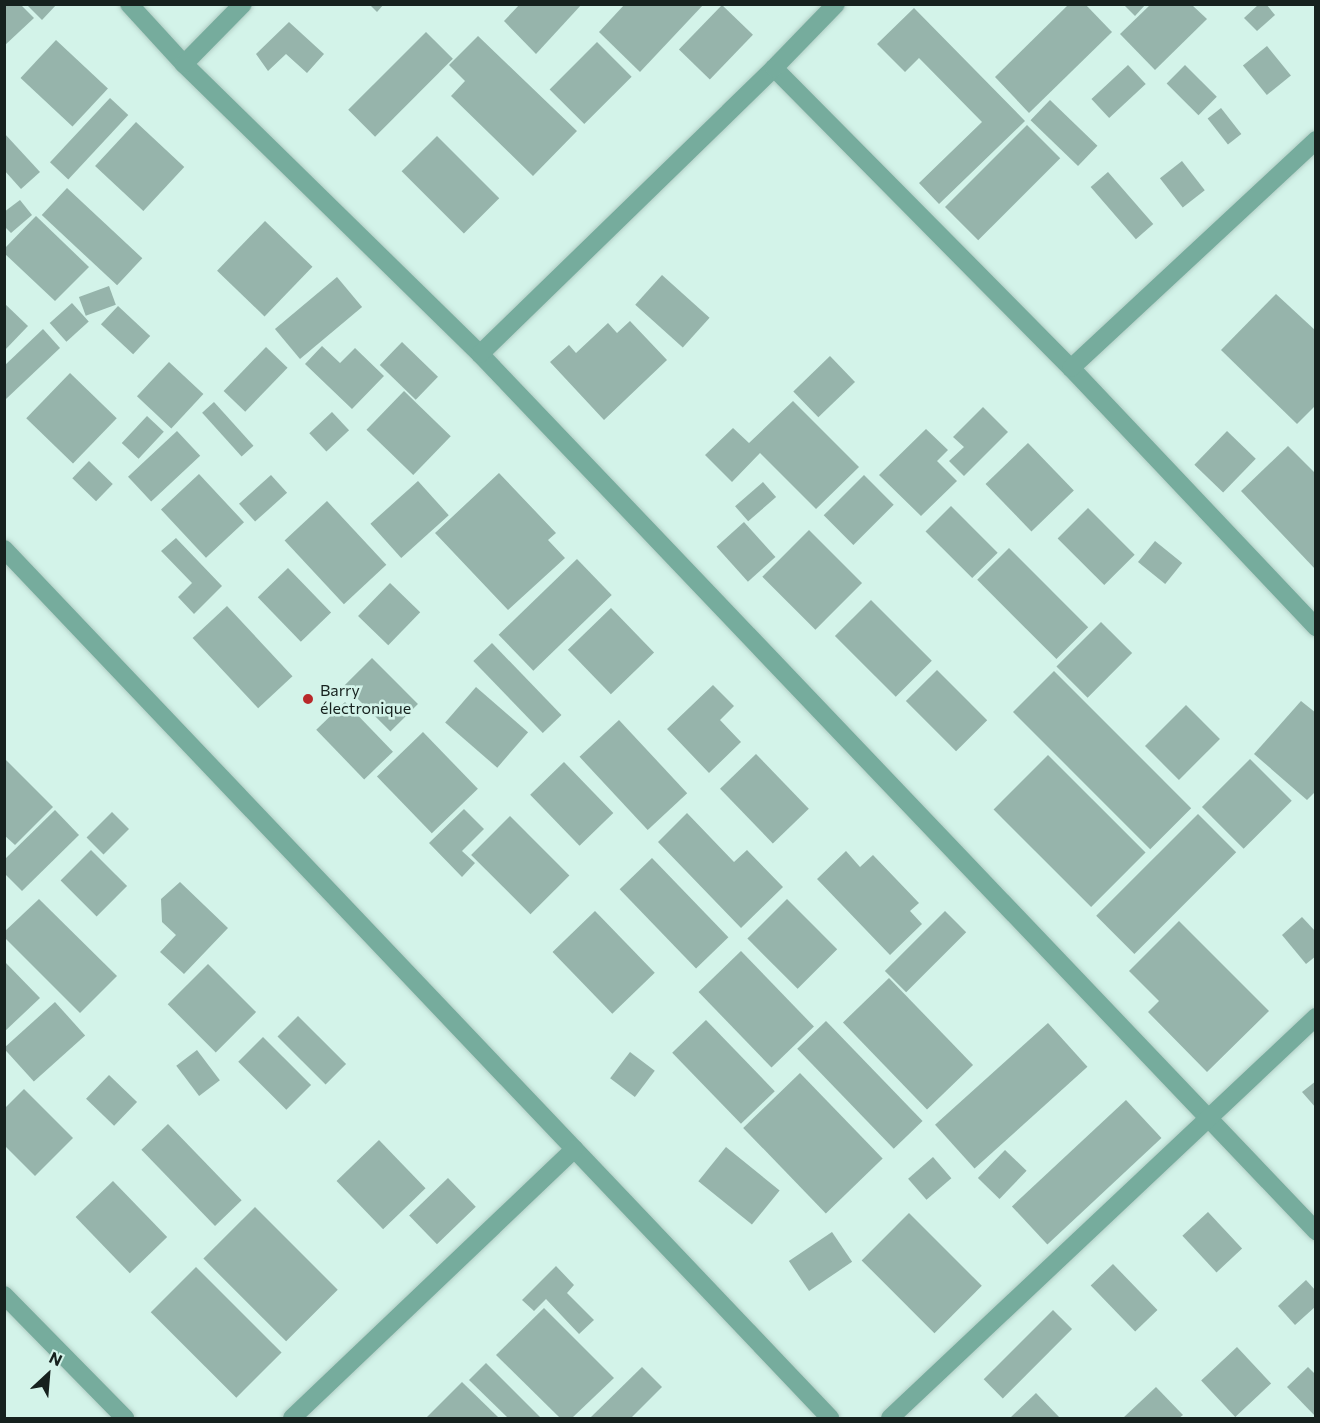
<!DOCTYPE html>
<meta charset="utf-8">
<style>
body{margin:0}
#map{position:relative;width:1320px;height:1423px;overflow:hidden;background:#d3f3e9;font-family:Commissioner,sans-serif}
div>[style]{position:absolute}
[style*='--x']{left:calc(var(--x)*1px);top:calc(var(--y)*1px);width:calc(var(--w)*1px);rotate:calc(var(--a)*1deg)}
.building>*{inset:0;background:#96b4ab;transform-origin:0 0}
.roads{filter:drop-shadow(0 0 2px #b1cdc4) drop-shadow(0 0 2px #b1cdc4)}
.street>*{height:18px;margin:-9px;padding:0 9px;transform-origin:9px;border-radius:9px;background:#76ac9d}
.dots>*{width:16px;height:16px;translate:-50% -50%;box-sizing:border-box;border:3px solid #d3f3e9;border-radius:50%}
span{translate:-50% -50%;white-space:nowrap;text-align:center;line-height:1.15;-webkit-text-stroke:5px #d3f3e9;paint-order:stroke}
.poi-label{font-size:16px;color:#16211e}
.left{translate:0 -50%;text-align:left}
.frame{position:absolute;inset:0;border:6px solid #16211e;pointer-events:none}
.north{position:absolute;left:18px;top:1345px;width:60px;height:60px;-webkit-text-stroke:4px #d3f3e9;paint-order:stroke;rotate:26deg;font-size:16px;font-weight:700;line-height:24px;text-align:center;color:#16211e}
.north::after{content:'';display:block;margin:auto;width:21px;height:27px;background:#16211e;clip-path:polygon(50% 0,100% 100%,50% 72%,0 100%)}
</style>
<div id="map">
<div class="building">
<i style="clip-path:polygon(4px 4px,20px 4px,34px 18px,4px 46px)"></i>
<i style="clip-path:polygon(26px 4px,57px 4px,42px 20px)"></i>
<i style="clip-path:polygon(369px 4px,384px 4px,377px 12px)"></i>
<i style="clip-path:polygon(520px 4px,582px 4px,536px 54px,504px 21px)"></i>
<i style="clip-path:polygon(625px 4px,704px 4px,640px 72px,599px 32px)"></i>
<i style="clip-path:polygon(1069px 4px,1085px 4px,1112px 32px,1029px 113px,995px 77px)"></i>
<i style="clip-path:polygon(1123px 4px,1146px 4px,1135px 16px)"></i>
<i style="clip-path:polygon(1259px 4px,1266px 4px,1275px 15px,1257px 31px,1244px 18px)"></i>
<i style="left:722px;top:5px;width:43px;height:62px;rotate:44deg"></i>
<i style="clip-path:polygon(1150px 5px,1192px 5px,1207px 19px,1155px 70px,1120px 34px)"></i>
<i style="clip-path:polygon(914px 8px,1025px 121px,939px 204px,919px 183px,982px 122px,919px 58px,905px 72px,877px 44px)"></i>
<i style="clip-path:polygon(289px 22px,324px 54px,307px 73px,286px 54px,268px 71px,256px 54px)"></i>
<i style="left:426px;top:32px;width:38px;height:110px;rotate:45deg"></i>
<i style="clip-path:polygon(478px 36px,577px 131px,533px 176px,451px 96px,465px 81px,449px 65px)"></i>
<i style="left:56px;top:40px;width:71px;height:52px;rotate:43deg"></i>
<i style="left:597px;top:42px;width:49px;height:67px;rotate:45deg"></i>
<i style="left:1267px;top:46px;width:38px;height:31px;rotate:51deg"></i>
<i style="left:1128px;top:65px;width:26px;height:50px;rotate:47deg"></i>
<i style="left:1185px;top:65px;width:45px;height:26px;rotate:45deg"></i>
<i style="left:110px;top:98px;width:25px;height:88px;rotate:43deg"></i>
<i style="left:1050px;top:100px;width:66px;height:28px;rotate:44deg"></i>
<i style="left:1221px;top:108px;width:33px;height:17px;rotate:52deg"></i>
<i style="left:136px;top:122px;width:66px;height:60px;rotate:43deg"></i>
<i style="left:1027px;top:125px;width:47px;height:116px;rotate:45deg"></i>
<i style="clip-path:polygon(4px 133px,40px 172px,21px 189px,4px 170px)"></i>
<i style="left:437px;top:136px;width:88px;height:50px;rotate:45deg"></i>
<i style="left:1182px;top:161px;width:37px;height:28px;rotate:52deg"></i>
<i style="left:1108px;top:172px;width:69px;height:23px;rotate:49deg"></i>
<i style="left:67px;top:188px;width:103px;height:37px;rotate:43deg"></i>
<i style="clip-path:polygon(20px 200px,32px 215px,11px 233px,4px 226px,4px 212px)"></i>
<i style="clip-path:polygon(36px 216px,89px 267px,55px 301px,4px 253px,4px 249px)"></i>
<i style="left:265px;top:221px;width:66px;height:69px;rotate:44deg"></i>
<i style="left:662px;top:275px;width:64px;height:40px;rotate:42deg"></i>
<i style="left:337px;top:277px;width:39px;height:81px;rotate:50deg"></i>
<i style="left:109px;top:286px;width:20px;height:32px;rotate:70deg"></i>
<i style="clip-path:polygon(1276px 294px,1316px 331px,1316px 405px,1297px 424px,1221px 350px)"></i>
<i style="clip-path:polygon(4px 303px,28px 326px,4px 351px)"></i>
<i style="left:72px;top:303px;width:25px;height:30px;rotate:48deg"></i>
<i style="left:118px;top:306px;width:44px;height:25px;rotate:43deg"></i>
<i style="clip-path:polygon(630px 321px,667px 360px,604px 420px,550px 362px,569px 345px,576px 353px,608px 323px,617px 333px)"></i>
<i style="clip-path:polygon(43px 329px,60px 348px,6px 399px,4px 366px)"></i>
<i style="left:402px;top:342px;width:50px;height:32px;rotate:44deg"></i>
<i style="clip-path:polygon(322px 346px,340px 363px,355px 348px,384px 376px,352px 409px,305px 364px)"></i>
<i style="left:266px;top:347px;width:30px;height:61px;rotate:44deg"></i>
<i style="left:830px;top:356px;width:36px;height:51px;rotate:46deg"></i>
<i style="left:169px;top:362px;width:47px;height:47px;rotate:43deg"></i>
<i style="left:70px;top:373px;width:65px;height:63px;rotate:44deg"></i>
<i style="left:404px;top:391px;width:65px;height:54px;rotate:44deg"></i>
<i style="clip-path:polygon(793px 401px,859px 467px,816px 509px,760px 453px,732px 482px,705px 455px,733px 428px,749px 443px)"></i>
<i style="left:214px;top:402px;width:59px;height:16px;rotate:48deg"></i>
<i style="clip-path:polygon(983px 407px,1008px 432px,964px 476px,949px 461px,964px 447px,953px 437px)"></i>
<i style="left:332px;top:412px;width:25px;height:31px;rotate:47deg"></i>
<i style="left:147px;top:416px;width:23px;height:37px;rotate:43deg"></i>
<i style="clip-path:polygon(926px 429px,948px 450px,937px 461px,957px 481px,921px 516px,879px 475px)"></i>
<i style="left:177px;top:431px;width:34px;height:67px;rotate:47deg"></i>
<i style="left:1227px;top:431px;width:40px;height:47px;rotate:44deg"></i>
<i style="left:1028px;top:443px;width:66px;height:59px;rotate:46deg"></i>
<i style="clip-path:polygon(1288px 446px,1316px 474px,1316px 570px,1241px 491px)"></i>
<i style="left:89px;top:461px;width:33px;height:24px;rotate:44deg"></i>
<i style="clip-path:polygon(499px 473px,556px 533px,548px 540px,565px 558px,508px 610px,435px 533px)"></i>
<i style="left:199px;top:474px;width:66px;height:52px;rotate:47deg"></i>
<i style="left:271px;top:475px;width:24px;height:43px;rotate:48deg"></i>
<i style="left:864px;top:475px;width:42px;height:57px;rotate:45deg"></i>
<i style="left:418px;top:481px;width:46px;height:64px;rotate:48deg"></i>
<i style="left:763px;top:482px;width:20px;height:37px;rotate:49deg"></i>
<i style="left:327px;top:501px;width:87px;height:58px;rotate:47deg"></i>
<i style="left:951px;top:506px;width:66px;height:36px;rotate:45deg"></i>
<i style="left:1088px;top:508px;width:66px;height:43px;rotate:45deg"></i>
<i style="left:744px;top:522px;width:47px;height:37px;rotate:48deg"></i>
<i style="left:809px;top:530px;width:75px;height:66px;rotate:45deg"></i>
<i style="clip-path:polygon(176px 538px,222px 586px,194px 614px,178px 597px,192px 583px,161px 551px)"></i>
<i style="left:1155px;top:541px;width:35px;height:27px;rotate:39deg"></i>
<i style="left:1009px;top:548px;width:112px;height:45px;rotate:45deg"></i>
<i style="left:577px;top:559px;width:50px;height:109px;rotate:46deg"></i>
<i style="left:288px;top:568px;width:62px;height:42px;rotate:46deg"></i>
<i style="left:390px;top:583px;width:42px;height:46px;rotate:44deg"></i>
<i style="left:871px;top:600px;width:86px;height:51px;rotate:45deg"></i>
<i style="left:227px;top:606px;width:96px;height:47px;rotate:47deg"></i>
<i style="left:611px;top:608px;width:62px;height:60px;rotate:46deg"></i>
<i style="left:1101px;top:622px;width:44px;height:63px;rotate:45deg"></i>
<i style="left:492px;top:643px;width:100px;height:26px;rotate:46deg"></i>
<i style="left:372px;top:658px;width:65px;height:39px;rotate:45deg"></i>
<i style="left:937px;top:670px;width:71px;height:44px;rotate:45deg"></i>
<i style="left:1054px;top:671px;width:194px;height:58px;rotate:45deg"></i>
<i style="clip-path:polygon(713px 685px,734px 706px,720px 720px,741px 742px,709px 773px,667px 729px)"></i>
<i style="left:476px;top:687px;width:69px;height:47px;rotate:41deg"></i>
<i style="clip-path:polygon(1301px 701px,1316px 713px,1316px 791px,1307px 800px,1254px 754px)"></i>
<i style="left:345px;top:702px;width:69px;height:40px;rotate:46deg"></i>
<i style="left:1186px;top:705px;width:48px;height:58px;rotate:45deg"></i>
<i style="left:619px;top:720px;width:100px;height:54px;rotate:47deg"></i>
<i style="left:423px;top:732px;width:79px;height:64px;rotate:46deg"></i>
<i style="left:756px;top:754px;width:76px;height:50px;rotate:46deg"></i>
<i style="left:1048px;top:755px;width:138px;height:77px;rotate:45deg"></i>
<i style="clip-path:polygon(4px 758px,53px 807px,15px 845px,4px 835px)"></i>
<i style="left:1250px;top:759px;width:59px;height:68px;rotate:45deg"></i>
<i style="left:564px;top:762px;width:71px;height:47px;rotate:46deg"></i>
<i style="clip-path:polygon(464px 809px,484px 829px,462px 851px,475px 863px,462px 877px,429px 843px)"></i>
<i style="clip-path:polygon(55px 810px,79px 835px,22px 891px,4px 873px,4px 860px)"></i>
<i style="left:112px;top:812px;width:24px;height:36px;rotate:45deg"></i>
<i style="clip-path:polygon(687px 813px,734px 862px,747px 850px,783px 887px,741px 928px,658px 842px)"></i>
<i style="left:1198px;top:814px;width:54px;height:144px;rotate:45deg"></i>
<i style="left:510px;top:816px;width:84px;height:55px;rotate:45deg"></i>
<i style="left:91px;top:850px;width:51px;height:43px;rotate:45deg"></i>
<i style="clip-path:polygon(846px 851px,860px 867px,873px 855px,919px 903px,910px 911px,922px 924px,890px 955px,817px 879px)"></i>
<i style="left:652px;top:858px;width:110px;height:45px;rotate:46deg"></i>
<i style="clip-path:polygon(180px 882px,228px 928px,184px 974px,160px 952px,176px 935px,162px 922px,161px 899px)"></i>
<i style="clip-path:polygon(39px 899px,117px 976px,80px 1013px,4px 937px,4px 932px)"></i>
<i style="left:787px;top:899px;width:71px;height:56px;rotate:45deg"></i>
<i style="left:595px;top:911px;width:86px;height:59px;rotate:46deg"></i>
<i style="left:945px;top:911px;width:30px;height:85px;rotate:45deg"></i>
<i style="clip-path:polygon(1302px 917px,1316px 932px,1316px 956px,1306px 964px,1282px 935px)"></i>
<i style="clip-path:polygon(1179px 921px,1269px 1011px,1207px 1072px,1148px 1012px,1159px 1001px,1129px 971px)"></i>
<i style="left:741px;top:951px;width:105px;height:59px;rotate:46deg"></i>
<i style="clip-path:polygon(4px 961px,40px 998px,4px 1032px)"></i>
<i style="left:208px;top:964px;width:68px;height:57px;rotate:45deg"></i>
<i style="left:889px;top:978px;width:121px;height:64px;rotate:46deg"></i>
<i style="left:55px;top:1002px;width:45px;height:69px;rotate:48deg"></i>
<i style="left:298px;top:1016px;width:68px;height:29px;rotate:45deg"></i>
<i style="left:706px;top:1020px;width:99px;height:47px;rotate:46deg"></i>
<i style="left:826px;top:1021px;width:139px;height:40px;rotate:46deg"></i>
<i style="left:1048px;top:1023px;width:59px;height:152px;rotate:48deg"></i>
<i style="left:263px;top:1037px;width:68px;height:35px;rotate:45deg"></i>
<i style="left:197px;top:1050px;width:38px;height:26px;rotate:53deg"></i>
<i style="left:630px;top:1052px;width:31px;height:33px;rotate:37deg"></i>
<i style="left:800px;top:1073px;width:119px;height:79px;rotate:46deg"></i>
<i style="left:109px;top:1075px;width:39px;height:33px;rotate:44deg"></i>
<i style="clip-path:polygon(1316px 1081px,1316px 1108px,1302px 1092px)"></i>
<i style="clip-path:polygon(24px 1089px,73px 1138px,35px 1176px,4px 1145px,4px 1109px)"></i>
<i style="left:1126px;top:1100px;width:52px;height:156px;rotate:47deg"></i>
<i style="left:168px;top:1124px;width:106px;height:37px;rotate:46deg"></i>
<i style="left:379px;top:1140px;width:67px;height:59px;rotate:46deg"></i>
<i style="left:726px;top:1147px;width:69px;height:44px;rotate:39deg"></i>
<i style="left:1005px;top:1150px;width:30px;height:39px;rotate:44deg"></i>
<i style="left:933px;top:1157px;width:28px;height:33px;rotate:49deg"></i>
<i style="left:448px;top:1178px;width:40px;height:54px;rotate:46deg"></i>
<i style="left:113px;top:1181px;width:78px;height:52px;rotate:46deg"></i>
<i style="left:255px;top:1207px;width:117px;height:73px;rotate:45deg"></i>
<i style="left:1208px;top:1212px;width:50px;height:35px;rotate:47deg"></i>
<i style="left:909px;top:1213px;width:103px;height:67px;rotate:45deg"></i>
<i style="left:832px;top:1232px;width:36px;height:52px;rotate:56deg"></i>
<i style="left:1113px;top:1264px;width:64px;height:31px;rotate:46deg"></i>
<i style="clip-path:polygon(556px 1266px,574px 1285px,567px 1293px,594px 1320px,579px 1334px,546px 1299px,534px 1311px,522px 1300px)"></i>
<i style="left:196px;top:1267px;width:121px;height:64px;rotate:45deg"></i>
<i style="clip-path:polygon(1306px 1280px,1316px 1291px,1316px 1306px,1295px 1325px,1278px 1306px)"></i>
<i style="clip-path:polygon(544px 1308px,614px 1378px,572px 1418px,560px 1418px,496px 1355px)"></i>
<i style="left:1053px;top:1310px;width:27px;height:98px;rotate:45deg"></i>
<i style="left:1237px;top:1347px;width:50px;height:49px;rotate:47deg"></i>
<i style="clip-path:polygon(486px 1363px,541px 1418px,508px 1418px,469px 1380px)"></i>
<i style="clip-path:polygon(642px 1367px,662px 1387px,631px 1418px,590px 1418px)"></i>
<i style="clip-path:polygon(1308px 1367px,1316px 1375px,1316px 1417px,1287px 1387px)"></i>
<i style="clip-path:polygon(462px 1382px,499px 1418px,426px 1418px)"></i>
<i style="clip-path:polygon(1156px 1387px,1183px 1415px,1179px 1418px,1123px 1418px)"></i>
<i style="clip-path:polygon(1036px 1393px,1060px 1418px,1010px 1418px)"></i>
</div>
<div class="roads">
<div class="street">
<i style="--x:129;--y:4;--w:81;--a:47.5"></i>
<i style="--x:184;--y:64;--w:414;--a:44.4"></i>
<i style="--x:480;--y:354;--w:1212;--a:46.37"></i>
<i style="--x:184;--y:64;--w:84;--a:-45.5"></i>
<i style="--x:774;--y:68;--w:422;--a:45.3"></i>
<i style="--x:1071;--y:368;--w:357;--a:46.6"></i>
<i style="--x:480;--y:354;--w:410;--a:-44.2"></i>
<i style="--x:774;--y:68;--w:89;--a:-45.9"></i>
<i style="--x:1071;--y:368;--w:335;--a:-42.9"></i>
<i style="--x:4;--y:549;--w:1199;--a:46.45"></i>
<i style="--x:4;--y:1295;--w:173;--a:45.5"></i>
<i style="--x:292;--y:1418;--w:390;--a:-43.6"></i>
<i style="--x:890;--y:1418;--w:585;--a:-43.27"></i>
</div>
</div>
<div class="dots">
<i style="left:308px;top:699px;background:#b8282a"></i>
</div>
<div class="poi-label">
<span class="left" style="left:320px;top:699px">Barry<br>électronique</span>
</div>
<div class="frame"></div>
<div class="north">N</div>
</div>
